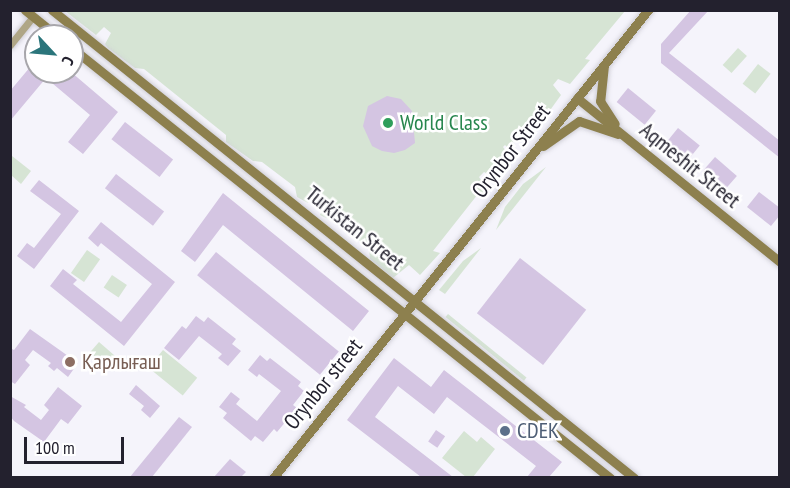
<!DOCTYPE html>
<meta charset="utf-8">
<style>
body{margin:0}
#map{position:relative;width:790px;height:488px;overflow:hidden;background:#f5f4fb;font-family:"PT Sans Narrow",sans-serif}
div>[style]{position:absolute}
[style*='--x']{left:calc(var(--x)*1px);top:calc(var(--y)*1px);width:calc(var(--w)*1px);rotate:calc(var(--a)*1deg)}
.green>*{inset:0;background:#d6e4d4;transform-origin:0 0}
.building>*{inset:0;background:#d4c5e2;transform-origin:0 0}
.roads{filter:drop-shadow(0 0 2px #cfced6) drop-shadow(0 0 2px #cfced6)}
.street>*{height:7px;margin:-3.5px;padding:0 3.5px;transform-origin:3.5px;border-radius:3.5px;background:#afa686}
.secondary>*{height:9px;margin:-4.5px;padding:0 4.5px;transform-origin:4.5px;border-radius:4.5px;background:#8d804e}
.dots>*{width:16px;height:16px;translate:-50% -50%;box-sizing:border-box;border:3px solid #fff;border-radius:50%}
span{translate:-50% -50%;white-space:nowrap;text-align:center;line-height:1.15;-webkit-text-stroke:5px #fff;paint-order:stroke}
.leisure-label{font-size:22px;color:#27864d}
.left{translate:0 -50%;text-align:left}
.street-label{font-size:22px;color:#23212e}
.education-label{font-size:22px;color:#785e54}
.service-label{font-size:22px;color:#4e5e75}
.frame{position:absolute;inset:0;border:12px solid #23212e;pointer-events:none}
.north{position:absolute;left:24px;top:24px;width:60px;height:60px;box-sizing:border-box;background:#fff;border:2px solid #a7a6ab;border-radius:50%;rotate:116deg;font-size:16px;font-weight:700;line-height:24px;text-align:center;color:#23212e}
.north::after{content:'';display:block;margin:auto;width:21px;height:27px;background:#2b757b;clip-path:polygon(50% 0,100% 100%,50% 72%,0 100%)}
.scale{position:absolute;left:24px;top:437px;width:100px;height:27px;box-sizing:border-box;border:3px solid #23212e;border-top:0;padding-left:8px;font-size:18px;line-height:21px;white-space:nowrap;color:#23212e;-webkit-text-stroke:4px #fff;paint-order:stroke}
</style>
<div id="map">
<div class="green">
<i style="clip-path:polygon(65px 11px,625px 11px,585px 59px,590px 60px,570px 84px,558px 79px,553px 85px,561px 95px,538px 127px,525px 134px,522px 131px,519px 134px,515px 132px,514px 135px,517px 137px,508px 148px,505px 145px,503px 147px,506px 151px,504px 155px,510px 160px,498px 174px,493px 177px,484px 172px,479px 177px,487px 189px,485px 194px,478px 194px,433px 251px,440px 253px,420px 275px,409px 265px,393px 278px,370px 259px,369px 248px,336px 223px,320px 215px,325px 203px,317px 197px,308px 203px,297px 197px,295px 187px,262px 162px,253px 161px,226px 142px,226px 135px,144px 69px,135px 68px,108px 48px,105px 44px,111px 33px,104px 27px,96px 35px)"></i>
<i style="left:738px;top:48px;width:12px;height:23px;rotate:42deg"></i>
<i style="left:758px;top:64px;width:16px;height:25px;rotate:38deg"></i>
<i style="clip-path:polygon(12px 156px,31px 171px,21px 184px,11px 175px)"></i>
<i style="clip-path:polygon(546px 167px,496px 230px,505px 207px,523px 184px)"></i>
<i style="clip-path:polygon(481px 248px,445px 294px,439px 290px,463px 261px)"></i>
<i style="left:87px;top:250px;width:16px;height:28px;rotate:35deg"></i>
<i style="left:112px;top:275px;width:18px;height:15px;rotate:34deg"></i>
<i style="left:448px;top:314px;width:101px;height:4px;rotate:39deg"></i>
<i style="left:99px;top:342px;width:21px;height:14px;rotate:41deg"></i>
<i style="left:163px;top:350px;width:44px;height:23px;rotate:39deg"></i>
<i style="clip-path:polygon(464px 431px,477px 442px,481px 437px,495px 449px,473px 477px,466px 477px,442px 458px)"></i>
</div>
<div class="building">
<i style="clip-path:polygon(691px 10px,709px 10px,669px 53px,780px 141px,780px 158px,661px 63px,661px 44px)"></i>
<i style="clip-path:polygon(36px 60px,36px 72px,71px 72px,118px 112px,83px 154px,68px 142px,90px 115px,46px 78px,10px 121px,10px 91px)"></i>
<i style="left:628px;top:88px;width:36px;height:18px;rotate:39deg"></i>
<i style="clip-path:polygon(387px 96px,401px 99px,412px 111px,415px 143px,405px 150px,394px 153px,382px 151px,372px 146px,363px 126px,368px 106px)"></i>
<i style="left:125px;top:122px;width:61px;height:22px;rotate:38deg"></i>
<i style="left:678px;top:128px;width:28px;height:18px;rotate:39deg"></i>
<i style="left:715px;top:157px;width:29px;height:19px;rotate:41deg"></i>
<i style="left:116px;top:174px;width:61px;height:18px;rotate:38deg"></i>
<i style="clip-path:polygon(39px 180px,79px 211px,34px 269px,17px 256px,27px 243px,34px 248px,61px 214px,30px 191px)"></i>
<i style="clip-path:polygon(759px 192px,780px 208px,780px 215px,771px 226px,747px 207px)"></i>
<i style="clip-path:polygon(223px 193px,369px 311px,353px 331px,223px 225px,195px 262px,181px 251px)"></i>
<i style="clip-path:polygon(101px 222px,175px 282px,124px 346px,50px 286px,63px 269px,77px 280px,73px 284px,121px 322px,152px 284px,101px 243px,98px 247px,88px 238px)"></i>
<i style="left:216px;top:252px;width:158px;height:30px;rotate:39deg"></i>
<i style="left:520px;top:258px;width:84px;height:70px;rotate:38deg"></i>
<i style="clip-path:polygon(196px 316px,204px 322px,208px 317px,236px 339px,232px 344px,241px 351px,228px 366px,218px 358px,222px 354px,199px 336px,179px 360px,164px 348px,182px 326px,186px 329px)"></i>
<i style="clip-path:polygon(30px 329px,78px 363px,68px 377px,57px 368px,54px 371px,48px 366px,51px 363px,33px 350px,25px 360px,30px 365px,15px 384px,10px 381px,10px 348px,14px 350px)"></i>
<i style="clip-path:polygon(260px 355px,267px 361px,270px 358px,301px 382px,298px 386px,304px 391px,293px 405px,297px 408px,277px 432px,274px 429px,263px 442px,255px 436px,251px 441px,223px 418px,227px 413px,219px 407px,231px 392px,240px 399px,236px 404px,257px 421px,281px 391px,259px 374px,257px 377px,248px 370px)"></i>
<i style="clip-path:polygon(394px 358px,431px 387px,444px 370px,562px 462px,549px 477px,527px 477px,536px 466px,447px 397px,434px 414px,398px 386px,375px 417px,453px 477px,421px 477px,347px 420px)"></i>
<i style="clip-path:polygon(136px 385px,160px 406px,150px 418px,141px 410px,144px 406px,129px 394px)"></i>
<i style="clip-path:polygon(58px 387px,82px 406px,68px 424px,61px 419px,44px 442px,14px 421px,10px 416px,10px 396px,26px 405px,24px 407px,41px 420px,49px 410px,44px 405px)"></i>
<i style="clip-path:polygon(179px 417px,192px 427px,152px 477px,130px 477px)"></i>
<i style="left:436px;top:430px;width:11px;height:14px;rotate:34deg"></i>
<i style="clip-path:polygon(230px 459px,246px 472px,241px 477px,214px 477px)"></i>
</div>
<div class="roads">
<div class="street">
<i style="--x:10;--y:45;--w:36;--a:-51"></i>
</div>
<div class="secondary">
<i style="--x:25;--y:10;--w:41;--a:39.1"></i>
<i style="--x:52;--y:10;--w:747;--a:38.8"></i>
<i style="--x:72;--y:48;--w:689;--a:38.63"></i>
<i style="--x:604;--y:65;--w:36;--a:96"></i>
<i style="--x:600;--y:101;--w:27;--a:57"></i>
<i style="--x:577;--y:98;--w:261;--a:38.9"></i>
<i style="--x:543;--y:146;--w:44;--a:-34.8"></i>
<i style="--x:579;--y:121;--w:41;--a:18.4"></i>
<i style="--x:273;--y:478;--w:600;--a:-51.3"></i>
</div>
</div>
<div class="dots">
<i style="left:388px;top:123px;background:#2e9e5b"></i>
<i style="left:70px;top:362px;background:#8d6e63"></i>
<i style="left:505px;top:431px;background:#5c6f8a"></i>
</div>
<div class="leisure-label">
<span class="left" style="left:400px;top:123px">World Class</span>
</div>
<div class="street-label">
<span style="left:511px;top:151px;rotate:-52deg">Orynbor Street</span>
<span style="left:690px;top:165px;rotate:39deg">Aqmeshit Street</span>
<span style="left:355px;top:228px;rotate:39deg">Turkistan Street</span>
<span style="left:323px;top:384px;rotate:-51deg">Orynbor street</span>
</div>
<div class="education-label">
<span class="left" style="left:82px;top:362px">Қарлығаш</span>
</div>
<div class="service-label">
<span class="left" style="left:517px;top:431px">CDEK</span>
</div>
<div class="frame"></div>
<div class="north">С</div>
<div class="scale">100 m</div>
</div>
